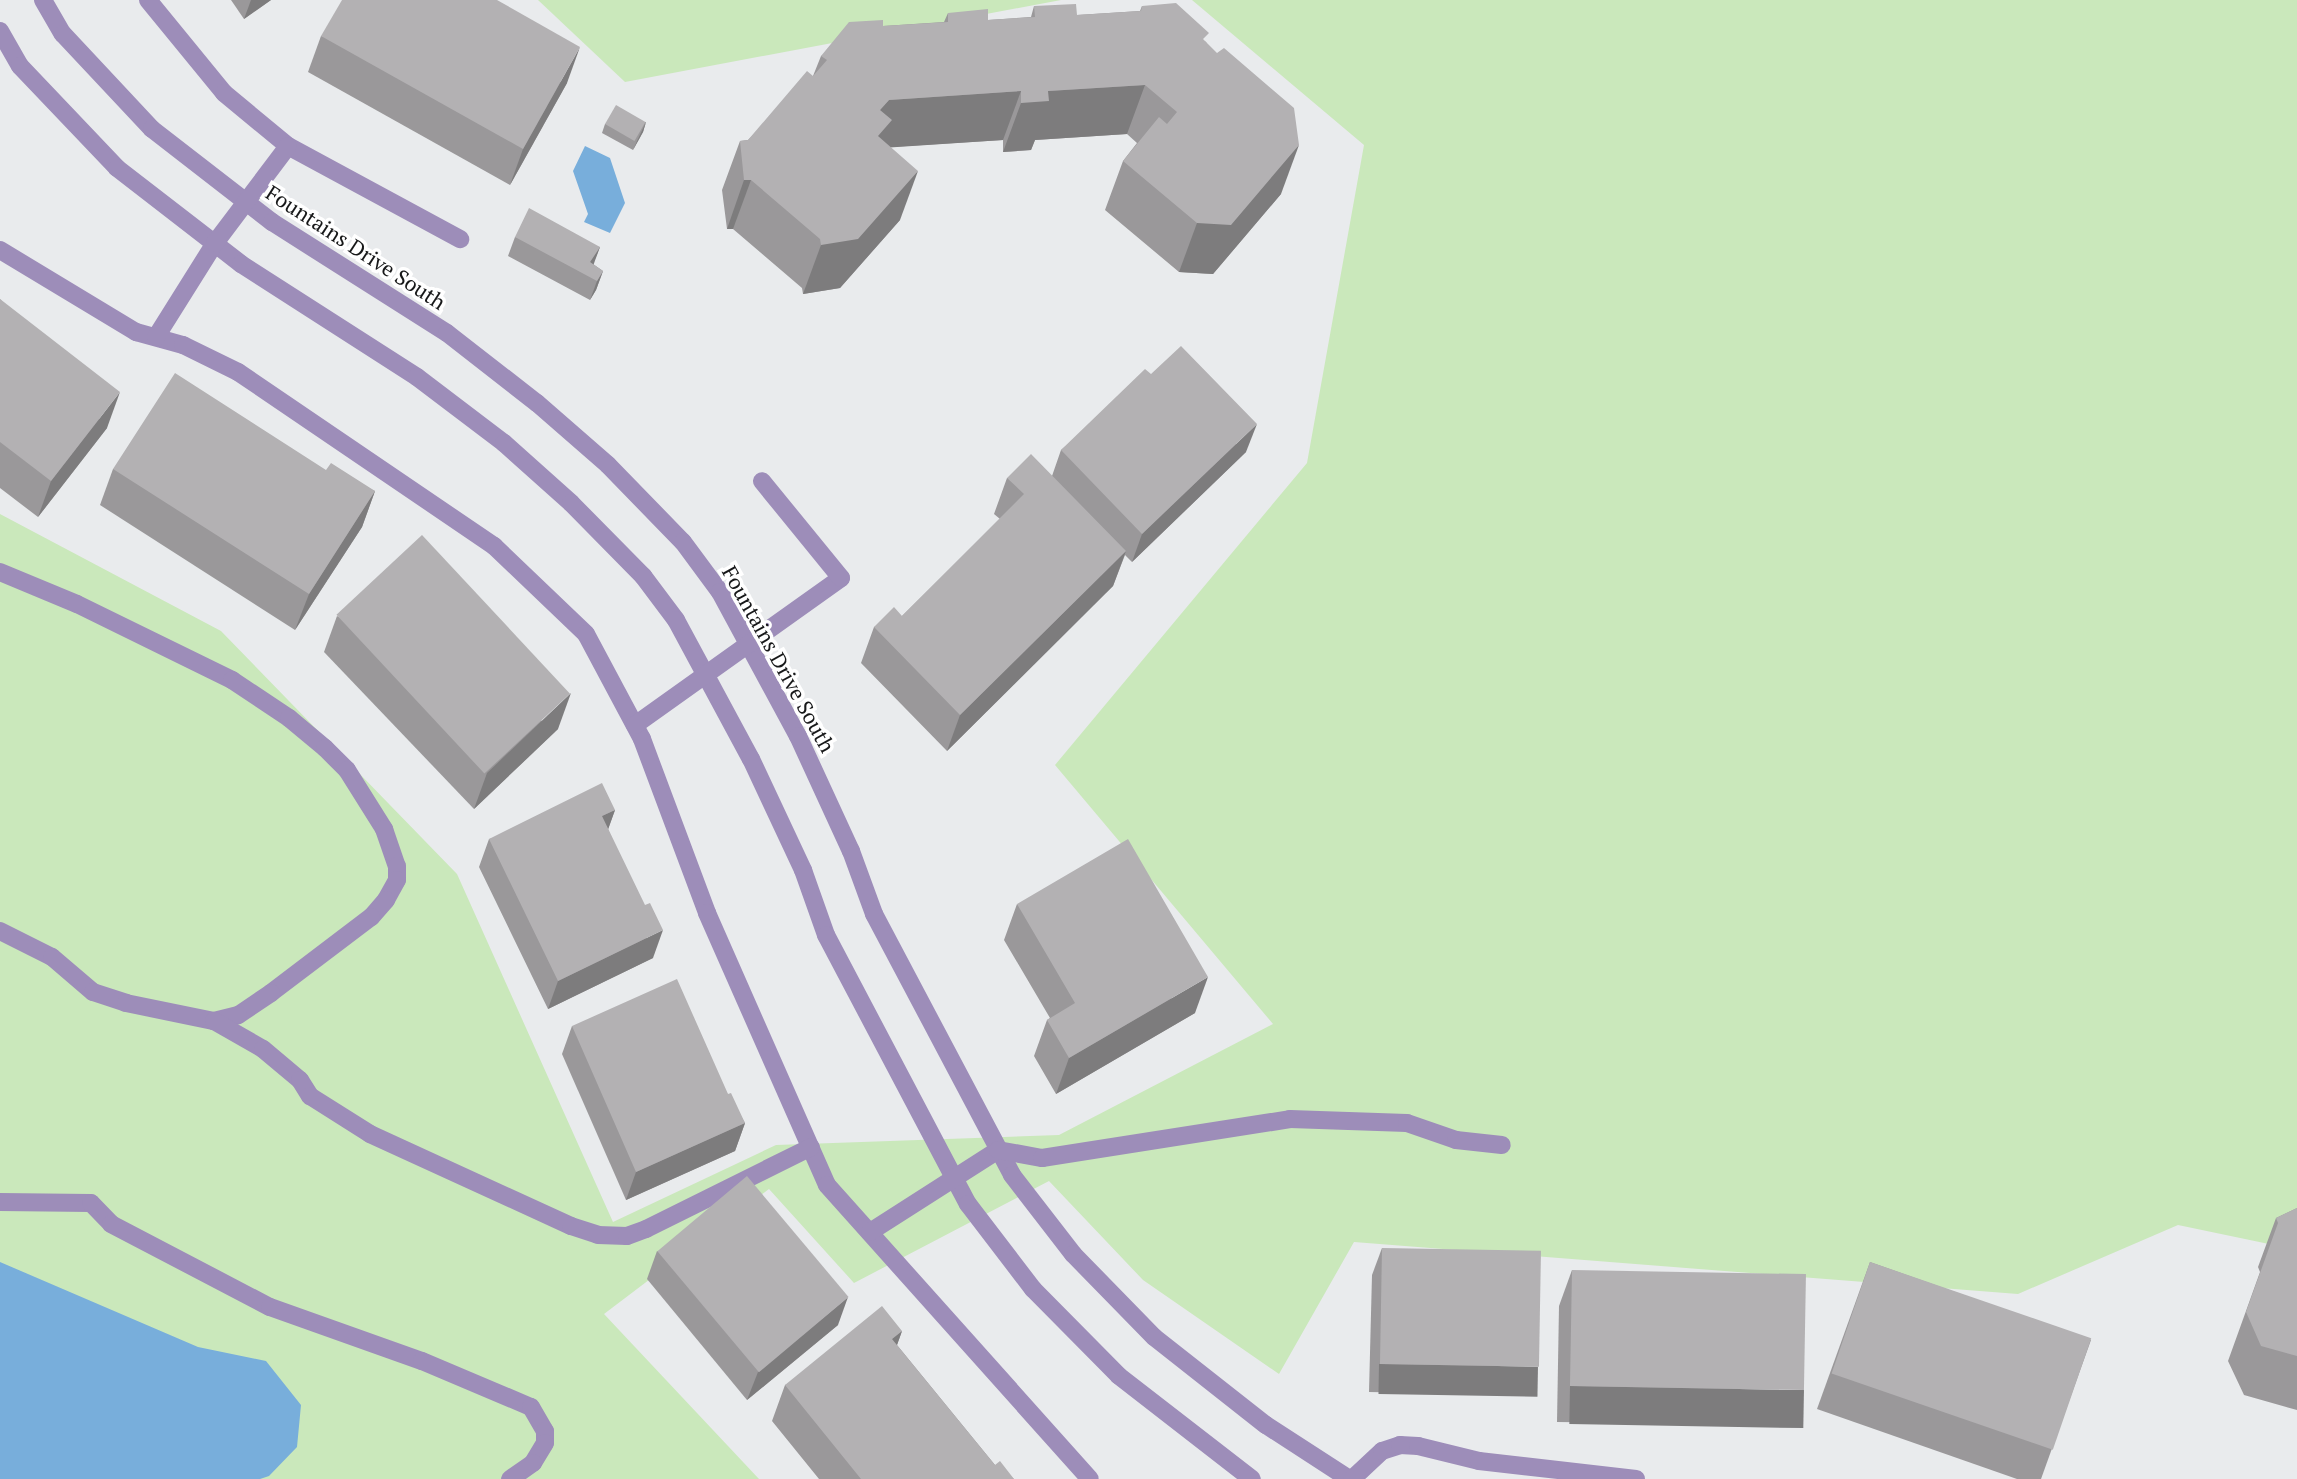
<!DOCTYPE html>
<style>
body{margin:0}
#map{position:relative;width:2297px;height:1479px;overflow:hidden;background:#e9ebed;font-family:"PT Serif",serif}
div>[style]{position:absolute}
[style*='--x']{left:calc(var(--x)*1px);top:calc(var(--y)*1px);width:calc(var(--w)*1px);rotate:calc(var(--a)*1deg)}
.green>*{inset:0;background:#cae8bb}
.water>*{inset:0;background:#78aedb}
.minor>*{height:18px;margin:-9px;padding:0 9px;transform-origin:9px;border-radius:9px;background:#9d8db9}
.wall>*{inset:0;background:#9a989a}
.shaded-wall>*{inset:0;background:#7d7c7d;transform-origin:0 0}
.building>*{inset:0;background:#b3b1b3;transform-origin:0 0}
span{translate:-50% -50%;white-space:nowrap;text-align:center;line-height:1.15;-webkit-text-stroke:7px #fff;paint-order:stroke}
.street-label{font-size:21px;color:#171819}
</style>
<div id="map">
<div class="green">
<i style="clip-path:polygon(538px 0,1061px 0,625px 82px)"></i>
<i style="clip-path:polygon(1192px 0,2297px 0,2297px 1250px,2178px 1225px,2018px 1294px,1354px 1242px,1279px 1374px,1143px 1280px,1049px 1181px,854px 1283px,769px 1189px,604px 1314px,759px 1479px,0 1479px,0 514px,221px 631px,457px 874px,613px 1222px,776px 1145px,1059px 1135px,1273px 1024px,1055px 765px,1307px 463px,1364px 145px)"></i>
</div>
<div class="water">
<i style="clip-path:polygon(585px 146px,610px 158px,625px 203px,610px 233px,584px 222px,588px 214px,573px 171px)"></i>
<i style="clip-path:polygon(0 1262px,198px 1347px,266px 1361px,301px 1405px,297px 1447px,269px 1476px,260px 1479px,0 1479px)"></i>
</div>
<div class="minor">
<i style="--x:43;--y:0;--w:39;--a:60"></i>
<i style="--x:63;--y:34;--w:130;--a:46.9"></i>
<i style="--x:152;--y:129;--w:152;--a:37.8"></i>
<i style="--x:272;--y:222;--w:207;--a:32.4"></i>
<i style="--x:447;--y:333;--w:114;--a:37.9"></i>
<i style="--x:537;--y:403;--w:94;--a:41.1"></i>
<i style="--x:608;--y:465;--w:107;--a:45.8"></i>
<i style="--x:683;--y:542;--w:62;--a:53.5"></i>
<i style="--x:720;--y:592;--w:164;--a:61.6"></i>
<i style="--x:798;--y:736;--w:127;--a:65.3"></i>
<i style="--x:851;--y:851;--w:67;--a:69.9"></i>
<i style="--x:874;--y:914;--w:295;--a:62.1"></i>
<i style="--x:1012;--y:1175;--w:100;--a:52.3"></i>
<i style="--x:1073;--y:1254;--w:116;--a:45.7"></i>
<i style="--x:1154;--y:1337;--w:142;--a:38.2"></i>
<i style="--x:1266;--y:1425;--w:99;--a:33"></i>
<i style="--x:148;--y:0;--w:120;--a:50.7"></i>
<i style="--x:224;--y:93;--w:83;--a:39.6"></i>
<i style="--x:288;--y:146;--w:196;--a:28.4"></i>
<i style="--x:0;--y:31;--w:40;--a:60.3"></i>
<i style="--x:20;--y:66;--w:141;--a:46.4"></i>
<i style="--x:117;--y:168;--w:157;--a:37.7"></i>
<i style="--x:241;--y:264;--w:209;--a:32.7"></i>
<i style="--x:417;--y:377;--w:109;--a:37.2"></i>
<i style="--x:504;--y:443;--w:90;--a:41.8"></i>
<i style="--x:571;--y:503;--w:103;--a:45.4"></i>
<i style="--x:643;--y:576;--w:55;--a:53.1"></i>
<i style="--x:676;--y:620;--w:158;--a:61.7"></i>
<i style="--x:751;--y:759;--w:123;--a:64.9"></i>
<i style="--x:803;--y:870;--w:69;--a:70.5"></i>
<i style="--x:826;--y:935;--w:304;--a:62.2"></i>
<i style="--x:968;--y:1204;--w:107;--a:52.6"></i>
<i style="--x:1033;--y:1289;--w:122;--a:45.3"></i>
<i style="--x:1119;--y:1376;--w:168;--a:37.8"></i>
<i style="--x:0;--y:250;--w:159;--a:31.1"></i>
<i style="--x:136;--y:332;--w:49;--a:15.5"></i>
<i style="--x:183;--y:345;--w:61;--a:26.1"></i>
<i style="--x:238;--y:372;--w:310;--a:34.2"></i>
<i style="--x:494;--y:546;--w:127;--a:43.7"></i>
<i style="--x:586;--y:634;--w:119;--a:61.9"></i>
<i style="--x:642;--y:739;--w:186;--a:69.5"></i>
<i style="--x:707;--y:913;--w:297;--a:66.2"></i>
<i style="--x:827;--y:1185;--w:394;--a:48.2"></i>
<i style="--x:156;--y:337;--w:111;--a:-57.9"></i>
<i style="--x:215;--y:243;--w:121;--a:-53"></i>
<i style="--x:0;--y:572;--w:83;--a:22.6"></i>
<i style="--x:77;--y:604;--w:173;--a:26.1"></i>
<i style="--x:232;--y:680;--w:69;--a:33.7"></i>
<i style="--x:289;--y:718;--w:47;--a:39.8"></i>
<i style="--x:325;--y:748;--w:31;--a:45"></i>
<i style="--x:347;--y:770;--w:70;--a:57.9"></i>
<i style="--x:384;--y:829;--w:39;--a:71"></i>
<i style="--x:397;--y:866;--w:14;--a:90"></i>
<i style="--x:397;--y:880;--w:23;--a:119"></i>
<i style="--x:386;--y:900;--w:23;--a:131"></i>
<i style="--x:371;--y:917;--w:126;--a:142.8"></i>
<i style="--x:271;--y:993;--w:40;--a:146"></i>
<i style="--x:238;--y:1015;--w:25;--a:166"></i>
<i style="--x:635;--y:725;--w:253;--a:-35.5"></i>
<i style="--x:841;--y:578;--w:125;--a:-129.2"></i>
<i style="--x:0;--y:931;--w:58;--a:26.6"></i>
<i style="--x:52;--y:957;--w:54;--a:40.5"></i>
<i style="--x:93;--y:992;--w:35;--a:18"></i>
<i style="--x:126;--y:1003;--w:90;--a:11.6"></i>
<i style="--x:214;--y:1021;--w:56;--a:29.7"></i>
<i style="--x:263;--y:1049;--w:48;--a:40"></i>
<i style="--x:300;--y:1080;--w:19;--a:58"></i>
<i style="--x:310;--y:1096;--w:71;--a:32.3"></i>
<i style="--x:370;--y:1134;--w:221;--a:24.6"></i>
<i style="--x:571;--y:1226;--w:28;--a:18"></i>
<i style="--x:598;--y:1235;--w:29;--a:2"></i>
<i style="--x:627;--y:1236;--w:20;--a:-20"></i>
<i style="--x:646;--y:1229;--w:184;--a:-26.4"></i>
<i style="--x:0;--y:1202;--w:91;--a:0.6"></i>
<i style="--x:91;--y:1203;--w:29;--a:46"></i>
<i style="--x:111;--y:1224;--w:179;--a:27.6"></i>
<i style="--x:270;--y:1307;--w:161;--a:19.6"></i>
<i style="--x:422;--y:1361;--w:118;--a:22.9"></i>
<i style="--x:531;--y:1407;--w:28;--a:60"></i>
<i style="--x:545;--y:1431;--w:12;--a:90"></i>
<i style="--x:545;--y:1443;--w:23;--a:121"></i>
<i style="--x:533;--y:1463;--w:28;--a:145"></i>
<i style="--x:870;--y:1232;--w:152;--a:-32.6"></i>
<i style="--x:998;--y:1150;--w:45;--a:10.3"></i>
<i style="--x:1042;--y:1158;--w:251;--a:-8.9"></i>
<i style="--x:1290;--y:1119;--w:117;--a:2"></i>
<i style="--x:1407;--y:1123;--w:52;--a:19.1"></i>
<i style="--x:1456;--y:1140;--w:46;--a:6.2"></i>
<i style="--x:1352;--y:1479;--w:41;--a:-43"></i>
<i style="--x:1382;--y:1451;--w:19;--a:-18"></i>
<i style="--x:1400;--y:1445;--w:18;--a:3"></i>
<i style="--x:1418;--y:1446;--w:63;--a:13.8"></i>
<i style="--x:1479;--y:1461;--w:158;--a:6.5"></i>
</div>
<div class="wall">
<i style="clip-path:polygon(231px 0,271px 0,244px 19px)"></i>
<i style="clip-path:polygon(1034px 6px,1077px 15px,1140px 11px,1142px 6px,1206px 42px,1281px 194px,1213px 274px,1179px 272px,1105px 210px,1123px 161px,1137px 143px,1127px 134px,1035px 140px,1031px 150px,1003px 152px,1003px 140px,891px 147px,900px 220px,840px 288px,803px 294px,802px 288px,733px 229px,727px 229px,722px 190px,740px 141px,748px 140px,813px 76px,821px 56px,883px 26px,944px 22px,948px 13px,988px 20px,1031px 17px)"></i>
<i style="clip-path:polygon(321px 36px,567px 83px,510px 185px,308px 72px)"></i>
<i style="clip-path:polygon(646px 122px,643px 132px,633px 150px,602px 133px,605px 124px)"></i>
<i style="clip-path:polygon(515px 237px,600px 247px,593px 264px,603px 271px,596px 290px,590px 300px,508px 256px)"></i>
<i style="clip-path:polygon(0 299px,107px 428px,38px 517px,0 488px)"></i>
<i style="clip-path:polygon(1151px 374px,1246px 452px,1132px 562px,1125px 555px,1113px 586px,947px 751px,861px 663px,874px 627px,902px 616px,1000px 519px,994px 514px,1007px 478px,1052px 476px,1061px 450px)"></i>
<i style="clip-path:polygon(113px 469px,326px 470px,375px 491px,362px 527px,295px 630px,100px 505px)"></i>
<i style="clip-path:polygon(337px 616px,558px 729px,474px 809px,324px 652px)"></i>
<i style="clip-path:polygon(615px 810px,608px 829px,653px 958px,548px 1009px,479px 867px,489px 839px)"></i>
<i style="clip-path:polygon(1017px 904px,1195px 1013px,1056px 1094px,1034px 1056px,1047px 1020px,1050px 1018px,1004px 940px)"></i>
<i style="clip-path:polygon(572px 1026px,728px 1094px,745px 1123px,735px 1151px,626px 1200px,562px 1054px)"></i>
<i style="clip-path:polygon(2297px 1208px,2297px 1410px,2244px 1395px,2228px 1361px,2260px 1272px,2258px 1267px,2276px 1218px)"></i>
<i style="clip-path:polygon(1382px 1248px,1528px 1395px,1369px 1392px,1372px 1275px)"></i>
<i style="clip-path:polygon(657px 1251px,838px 1325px,747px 1400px,647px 1279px)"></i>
<i style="clip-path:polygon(1870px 1262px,2091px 1340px,2041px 1479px,2017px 1479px,1817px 1409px)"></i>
<i style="clip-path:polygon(1572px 1270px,1791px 1425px,1557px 1422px,1559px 1306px)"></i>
<i style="clip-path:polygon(902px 1331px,897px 1345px,995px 1465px,1014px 1479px,819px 1479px,772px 1421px,785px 1385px)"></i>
</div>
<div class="shaded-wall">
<i style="clip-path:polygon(251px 0,271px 0,244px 19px)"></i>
<i style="clip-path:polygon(580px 47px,567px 83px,510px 185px,523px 149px)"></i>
<i style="clip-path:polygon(1145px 85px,1127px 134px,1035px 140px,1031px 150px,1003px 152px,1021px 103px,1048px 91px)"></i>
<i style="clip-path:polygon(1021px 91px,1003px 140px,882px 148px,874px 169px,880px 110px,889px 100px)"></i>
<i style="clip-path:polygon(646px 122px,643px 132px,633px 150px,637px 141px)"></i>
<i style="clip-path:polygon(1299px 145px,1281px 194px,1213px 274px,1179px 272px,1197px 223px)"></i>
<i style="clip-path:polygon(918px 171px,900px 220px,840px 288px,803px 294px,821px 245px)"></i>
<i style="clip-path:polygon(744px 180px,751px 180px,733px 229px,727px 229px)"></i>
<i style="clip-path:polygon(600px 247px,593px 266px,590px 262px)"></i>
<i style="clip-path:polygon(603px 271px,596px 290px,590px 300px,597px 281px)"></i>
<i style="clip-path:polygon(120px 392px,107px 428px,38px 517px,51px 481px)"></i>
<i style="clip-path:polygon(1257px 424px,1246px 452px,1132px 562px,1142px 534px)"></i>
<i style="clip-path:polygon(375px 491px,362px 527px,295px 630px,309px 594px)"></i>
<i style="clip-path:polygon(1126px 551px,1113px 586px,947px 751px,960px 715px)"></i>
<i style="clip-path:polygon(571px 693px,558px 729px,474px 809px,487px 773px)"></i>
<i style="clip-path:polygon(615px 810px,605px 838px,602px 816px)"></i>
<i style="clip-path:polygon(663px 930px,653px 958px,548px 1009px,558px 981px)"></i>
<i style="clip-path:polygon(1208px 977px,1195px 1013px,1056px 1094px,1069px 1058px)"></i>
<i style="clip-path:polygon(745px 1123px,735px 1151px,626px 1200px,636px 1172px)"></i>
<i style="clip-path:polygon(848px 1297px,838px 1325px,747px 1400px,758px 1372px)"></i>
<i style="clip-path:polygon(902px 1331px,889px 1367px,892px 1339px)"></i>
<i style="left:1379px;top:1364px;width:159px;height:30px;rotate:1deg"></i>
<i style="left:1570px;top:1386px;width:234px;height:38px;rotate:1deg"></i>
</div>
<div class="building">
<i style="clip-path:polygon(342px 0,497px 0,580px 47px,523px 149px,321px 36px)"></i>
<i style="clip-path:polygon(1176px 3px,1209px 33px,1203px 39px,1217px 53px,1224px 48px,1294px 108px,1299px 145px,1231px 225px,1197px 223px,1123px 161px,1159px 117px,1167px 124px,1177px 112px,1145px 85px,1048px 91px,1049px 101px,1021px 103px,1021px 91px,889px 100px,880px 110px,892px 120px,878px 136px,918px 171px,858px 239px,821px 245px,820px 239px,751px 180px,744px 180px,740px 141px,748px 140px,807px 71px,813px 76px,827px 60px,821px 56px,849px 22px,883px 20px,883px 26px,948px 22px,948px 13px,988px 9px,988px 20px,1035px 17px,1034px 6px,1076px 4px,1077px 15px,1141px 11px,1142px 6px)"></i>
<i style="left:616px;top:105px;width:34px;height:22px;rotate:30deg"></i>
<i style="clip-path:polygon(529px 208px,600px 247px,590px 262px,603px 271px,597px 281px,515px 237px)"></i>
<i style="clip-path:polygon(0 299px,120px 392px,51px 481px,0 442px)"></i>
<i style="clip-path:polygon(1181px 346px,1257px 424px,1142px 534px,1061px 450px,1145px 369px,1151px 374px)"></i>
<i style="clip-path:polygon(175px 373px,326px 470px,331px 463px,375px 491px,309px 594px,113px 469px)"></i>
<i style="clip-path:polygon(1031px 454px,1126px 551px,960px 715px,874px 627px,894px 607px,902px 616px,1024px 494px,1007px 478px)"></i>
<i style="left:422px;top:535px;width:217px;height:117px;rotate:47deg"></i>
<i style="clip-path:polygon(602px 783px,615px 810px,602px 816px,645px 905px,650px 903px,663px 930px,558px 981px,489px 839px)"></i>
<i style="clip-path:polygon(1128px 839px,1208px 977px,1069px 1058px,1047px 1020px,1075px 1003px,1017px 904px)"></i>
<i style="clip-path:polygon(677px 979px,728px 1094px,731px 1093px,745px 1123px,636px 1172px,572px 1026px)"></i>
<i style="left:747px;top:1176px;width:158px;height:117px;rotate:50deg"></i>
<i style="clip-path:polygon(2297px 1208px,2297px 1356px,2261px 1346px,2246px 1312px,2278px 1223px,2276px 1218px)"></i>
<i style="left:1382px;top:1248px;width:159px;height:116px;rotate:1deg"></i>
<i style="left:1870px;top:1262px;width:234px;height:118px;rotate:19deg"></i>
<i style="left:1572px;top:1270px;width:234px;height:116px;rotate:1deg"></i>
<i style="clip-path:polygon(882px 1306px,902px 1331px,892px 1339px,995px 1465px,1000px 1461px,1014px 1479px,861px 1479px,785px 1385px)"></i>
</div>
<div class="street-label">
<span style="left:356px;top:247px;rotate:33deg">Fountains Drive South</span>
<span style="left:779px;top:659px;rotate:61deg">Fountains Drive South</span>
</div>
</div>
